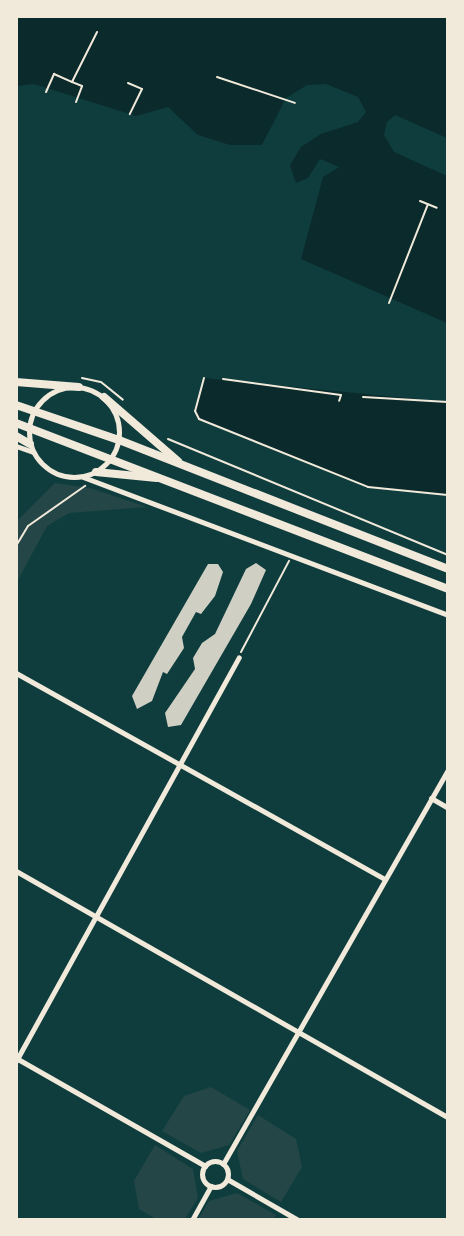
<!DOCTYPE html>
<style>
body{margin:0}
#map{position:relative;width:464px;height:1236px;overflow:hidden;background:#0f3d3e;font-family:Roboto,sans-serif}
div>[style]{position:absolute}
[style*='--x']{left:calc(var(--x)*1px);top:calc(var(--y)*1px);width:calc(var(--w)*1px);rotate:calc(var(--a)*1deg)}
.green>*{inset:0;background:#244646}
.water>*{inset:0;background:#0a2a2b}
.building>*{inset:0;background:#cfcfc3}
.path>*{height:2px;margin:-1px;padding:0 1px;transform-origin:1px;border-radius:1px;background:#f1e9da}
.minor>*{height:5px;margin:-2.5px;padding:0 2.5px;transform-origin:2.5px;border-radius:2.5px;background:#f1e9da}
.minor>.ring{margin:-2.5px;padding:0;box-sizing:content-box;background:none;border:5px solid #f1e9da;border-radius:50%}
.secondary>*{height:8px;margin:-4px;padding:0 4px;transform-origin:4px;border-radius:4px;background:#f1e9da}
span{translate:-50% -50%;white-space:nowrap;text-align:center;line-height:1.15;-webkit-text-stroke:4.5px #f1e9da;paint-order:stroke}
.frame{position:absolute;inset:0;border:18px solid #f1e9da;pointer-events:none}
</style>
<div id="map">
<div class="green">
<i style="clip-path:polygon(55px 483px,90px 488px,147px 507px,69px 513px,47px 526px,17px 582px,17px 521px)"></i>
<i style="clip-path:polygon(211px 1087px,250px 1110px,229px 1145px,201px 1153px,162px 1131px,184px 1096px)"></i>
<i style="clip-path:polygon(258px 1115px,296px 1139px,302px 1167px,281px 1202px,243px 1179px,237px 1151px)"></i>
<i style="clip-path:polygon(155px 1145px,193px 1169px,198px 1198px,185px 1219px,156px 1219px,139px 1209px,134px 1181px)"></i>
<i style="clip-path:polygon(237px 1193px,276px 1215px,273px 1219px,198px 1219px,209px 1201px)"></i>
</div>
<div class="water">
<i style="clip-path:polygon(16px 17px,447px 17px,447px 138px,395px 115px,387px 122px,384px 135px,394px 152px,447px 176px,447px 323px,301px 259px,323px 177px,339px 167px,320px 159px,308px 178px,296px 183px,290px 165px,301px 147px,321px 134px,358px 122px,366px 112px,358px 97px,326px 84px,307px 85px,286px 98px,262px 145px,230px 145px,198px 135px,168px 107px,136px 116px,34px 84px,17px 86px)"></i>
<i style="clip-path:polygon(204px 378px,447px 402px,447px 495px,368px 487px,199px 419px,195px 411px)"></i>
</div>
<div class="building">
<i style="clip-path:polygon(256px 563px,266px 570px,251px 604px,181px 725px,168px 727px,165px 713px,195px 669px,193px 658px,202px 643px,215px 634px,246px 569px)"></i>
<i style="clip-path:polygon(208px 564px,218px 564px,223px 572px,215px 596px,201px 614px,196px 612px,182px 637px,184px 648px,167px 674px,163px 672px,152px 701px,137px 709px,132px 696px)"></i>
</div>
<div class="path">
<i style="--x:217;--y:77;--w:82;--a:18.4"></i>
<i style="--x:128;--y:83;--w:15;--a:23"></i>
<i style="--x:142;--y:89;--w:28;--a:116"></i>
<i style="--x:46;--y:92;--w:20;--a:-66"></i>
<i style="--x:54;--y:74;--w:20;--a:24"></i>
<i style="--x:76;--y:102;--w:17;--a:-69"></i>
<i style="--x:82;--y:86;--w:11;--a:-158"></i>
<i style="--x:72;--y:82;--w:56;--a:-63.4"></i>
<i style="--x:420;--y:201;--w:18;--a:22"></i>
<i style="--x:389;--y:303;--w:106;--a:-68.5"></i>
<i style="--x:82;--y:378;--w:19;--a:12"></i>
<i style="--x:101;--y:382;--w:28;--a:39"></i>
<i style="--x:204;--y:378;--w:34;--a:105"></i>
<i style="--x:195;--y:411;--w:9;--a:63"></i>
<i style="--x:199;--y:419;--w:182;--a:21.9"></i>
<i style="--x:368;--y:487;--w:80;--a:5.7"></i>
<i style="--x:223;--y:379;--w:119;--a:7.7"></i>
<i style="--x:341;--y:395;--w:6;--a:108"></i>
<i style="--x:363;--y:397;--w:85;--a:3.4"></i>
<i style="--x:168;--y:439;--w:303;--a:22.5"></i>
<i style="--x:16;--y:546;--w:23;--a:-59"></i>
<i style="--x:28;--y:526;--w:70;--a:-35.1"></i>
<i style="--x:241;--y:652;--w:103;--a:-62.2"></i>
</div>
<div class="minor">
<i class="ring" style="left:29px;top:387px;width:85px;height:85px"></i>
<i style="--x:16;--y:446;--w:18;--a:19"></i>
<i style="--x:83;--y:477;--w:390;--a:20.7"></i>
<i style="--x:16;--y:673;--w:422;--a:29.2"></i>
<i style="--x:431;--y:798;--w:20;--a:30"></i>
<i style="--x:16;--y:871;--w:497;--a:29.7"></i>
<i style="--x:16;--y:1058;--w:218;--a:29.7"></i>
<i style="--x:16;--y:1061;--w:461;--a:-61.1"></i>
<i class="ring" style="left:202px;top:1161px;width:21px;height:21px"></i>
<i style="--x:223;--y:1164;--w:454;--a:-60.3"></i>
<i style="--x:227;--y:1179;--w:82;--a:30"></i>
<i style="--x:192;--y:1220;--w:39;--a:-61"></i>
</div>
<div class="secondary">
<i style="--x:16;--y:382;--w:63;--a:4.5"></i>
<i style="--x:104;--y:397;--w:98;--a:40.9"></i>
<i style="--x:16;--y:405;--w:109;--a:18.8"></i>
<i style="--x:119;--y:440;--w:353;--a:21.4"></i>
<i style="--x:16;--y:423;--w:463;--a:21"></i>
<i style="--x:16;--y:436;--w:16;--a:30"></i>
<i style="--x:96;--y:472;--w:61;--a:5.6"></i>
</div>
<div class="frame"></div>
</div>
